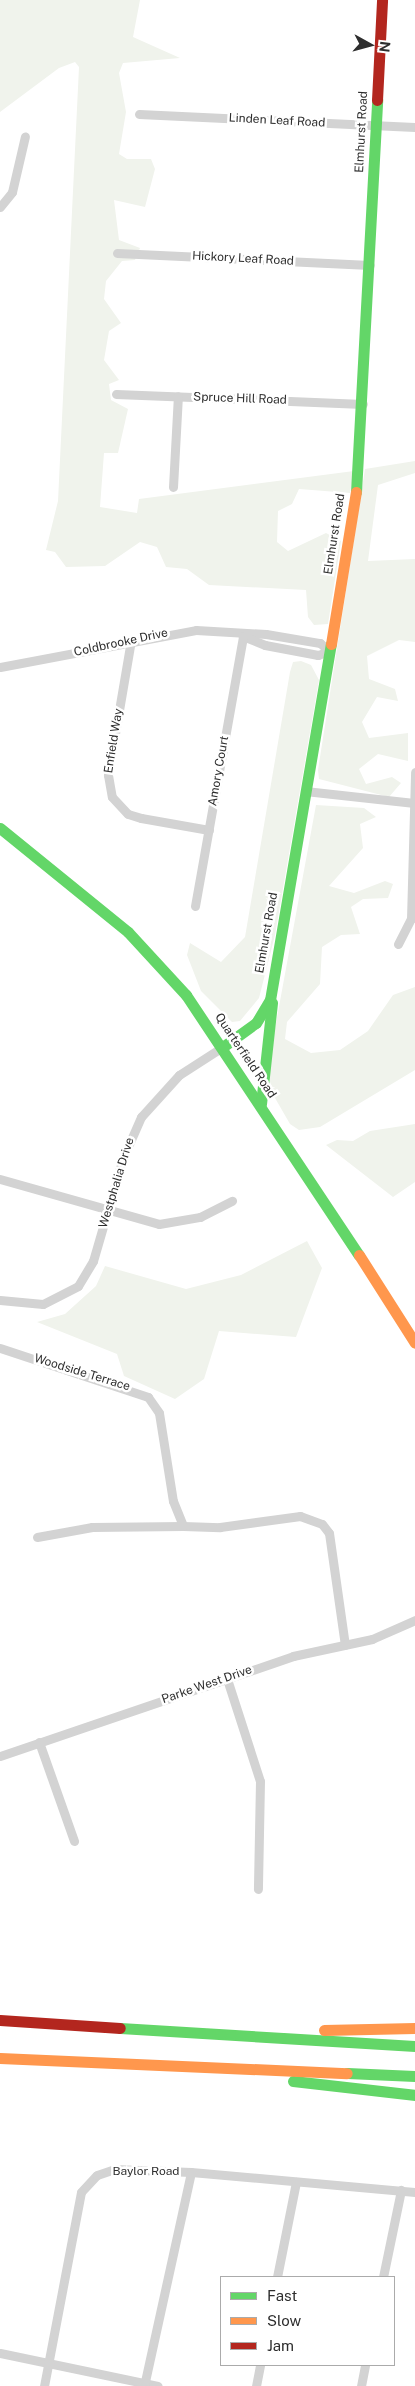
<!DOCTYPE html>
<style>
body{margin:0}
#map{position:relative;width:415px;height:2386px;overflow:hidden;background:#fff;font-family:"Public Sans",sans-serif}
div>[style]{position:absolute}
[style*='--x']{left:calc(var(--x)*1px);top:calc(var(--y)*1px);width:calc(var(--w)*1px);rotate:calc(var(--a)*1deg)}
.green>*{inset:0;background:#f0f3ec}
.street>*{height:9px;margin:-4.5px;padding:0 4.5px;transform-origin:4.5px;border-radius:4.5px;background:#d3d3d3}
.fast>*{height:11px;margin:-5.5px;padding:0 5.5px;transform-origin:5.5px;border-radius:5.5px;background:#63d668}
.slow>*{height:11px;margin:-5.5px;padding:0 5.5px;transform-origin:5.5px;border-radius:5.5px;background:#ff974d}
.jam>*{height:11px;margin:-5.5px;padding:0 5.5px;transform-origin:5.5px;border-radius:5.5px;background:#b3261e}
span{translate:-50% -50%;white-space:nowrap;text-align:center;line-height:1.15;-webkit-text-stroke:5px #fff;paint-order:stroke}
.street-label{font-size:12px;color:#2e2e2e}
.legend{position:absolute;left:220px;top:2276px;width:175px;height:90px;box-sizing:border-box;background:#fff;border:1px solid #ababab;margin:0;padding:6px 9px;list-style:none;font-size:15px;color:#2e2e2e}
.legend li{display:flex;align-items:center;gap:10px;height:25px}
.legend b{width:25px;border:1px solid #ababab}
.north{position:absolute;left:345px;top:20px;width:50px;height:50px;-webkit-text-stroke:4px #fff;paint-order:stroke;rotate:97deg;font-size:14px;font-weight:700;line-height:20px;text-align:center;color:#2e2e2e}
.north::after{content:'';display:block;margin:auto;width:18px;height:22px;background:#2e2e2e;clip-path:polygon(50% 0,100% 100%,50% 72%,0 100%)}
</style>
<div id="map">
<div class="green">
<i style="clip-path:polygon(0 0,140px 0,133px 37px,180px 58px,123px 63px,119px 73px,126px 112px,119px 154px,127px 159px,151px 159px,155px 169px,145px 207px,114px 200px,119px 240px,140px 248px,135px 260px,122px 261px,106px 281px,104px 299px,121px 323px,109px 331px,104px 360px,119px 380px,109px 384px,111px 400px,128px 409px,118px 453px,104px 453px,100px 507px,137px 513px,139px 499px,354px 471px,350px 493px,299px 489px,292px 504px,278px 511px,277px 542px,288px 551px,326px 533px,341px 541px,328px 624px,314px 625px,308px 617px,306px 590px,209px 585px,187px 569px,166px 567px,157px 547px,140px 542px,105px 566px,66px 567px,55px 552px,46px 550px,58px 501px,79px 67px,75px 62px,59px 68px,0 112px)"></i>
<i style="clip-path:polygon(415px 461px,415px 473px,378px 485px,368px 561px,415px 559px,415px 642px,399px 640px,367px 656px,369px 679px,395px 689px,398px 701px,377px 697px,362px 722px,369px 738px,408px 733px,408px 761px,378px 754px,359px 769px,366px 784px,392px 777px,401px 783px,389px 797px,319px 779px,318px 770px,365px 469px)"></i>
<i style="clip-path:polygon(301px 661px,311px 665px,319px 680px,275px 935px,259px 998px,240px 1021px,232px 1022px,201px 991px,187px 955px,190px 943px,221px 962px,245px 937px,290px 672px,293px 662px)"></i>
<i style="clip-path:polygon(316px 805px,364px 808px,376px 817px,360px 824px,363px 848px,329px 886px,354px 893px,385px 881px,393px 884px,388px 898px,363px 899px,351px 907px,360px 934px,341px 935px,322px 947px,320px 984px,287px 1022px,285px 1039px,311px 1053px,340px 1050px,368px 1031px,393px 995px,415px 987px,415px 1070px,320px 1127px,299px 1130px,290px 1124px,275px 1098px,267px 1072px)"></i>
<i style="clip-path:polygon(415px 1124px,415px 1182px,393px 1197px,326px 1145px,337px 1140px,353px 1141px,370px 1131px)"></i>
<i style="clip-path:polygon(307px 1241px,322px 1268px,296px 1337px,219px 1331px,204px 1379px,175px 1399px,124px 1376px,117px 1354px,37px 1322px,65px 1314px,96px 1286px,105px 1266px,186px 1289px,241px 1275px)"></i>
</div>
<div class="street">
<i style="--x:139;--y:114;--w:276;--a:2.7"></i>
<i style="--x:0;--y:207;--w:19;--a:-51"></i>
<i style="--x:12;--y:192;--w:57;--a:-76.9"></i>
<i style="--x:117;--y:253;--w:253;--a:2.7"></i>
<i style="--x:116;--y:394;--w:247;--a:2.3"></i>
<i style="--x:173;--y:487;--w:91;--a:-86.9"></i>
<i style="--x:131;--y:640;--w:137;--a:99.7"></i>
<i style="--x:108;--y:775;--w:22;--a:80"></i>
<i style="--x:112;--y:797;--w:23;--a:47"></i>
<i style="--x:128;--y:814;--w:14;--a:17"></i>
<i style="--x:141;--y:818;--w:69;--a:10"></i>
<i style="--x:0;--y:667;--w:199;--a:-10.7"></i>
<i style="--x:196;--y:630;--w:70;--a:3.3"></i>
<i style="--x:266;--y:634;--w:55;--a:9.5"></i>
<i style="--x:320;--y:643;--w:12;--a:42"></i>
<i style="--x:329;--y:651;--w:12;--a:160"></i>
<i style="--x:318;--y:655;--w:54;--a:-169.3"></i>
<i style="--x:265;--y:645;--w:24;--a:-158"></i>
<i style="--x:305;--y:791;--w:110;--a:6.3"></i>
<i style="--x:195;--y:906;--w:274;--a:-79.9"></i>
<i style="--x:398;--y:944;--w:28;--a:-63"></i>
<i style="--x:411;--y:919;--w:147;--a:-88.4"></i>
<i style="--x:0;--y:1179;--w:165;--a:15.8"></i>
<i style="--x:159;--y:1224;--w:42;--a:-9.7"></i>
<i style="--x:200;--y:1217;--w:36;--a:-27"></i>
<i style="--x:0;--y:1300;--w:43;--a:5.3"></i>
<i style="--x:43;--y:1304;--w:39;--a:-27"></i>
<i style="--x:78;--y:1286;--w:29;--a:-59"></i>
<i style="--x:93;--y:1261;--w:107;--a:-73.8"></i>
<i style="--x:123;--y:1158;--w:45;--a:-66.3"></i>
<i style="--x:141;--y:1117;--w:57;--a:-47.9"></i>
<i style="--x:179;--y:1075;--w:54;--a:-32.8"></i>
<i style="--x:0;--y:1348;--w:156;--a:18.3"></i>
<i style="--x:148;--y:1397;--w:19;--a:55"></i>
<i style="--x:159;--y:1413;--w:89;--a:81"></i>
<i style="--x:173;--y:1501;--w:27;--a:68"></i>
<i style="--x:183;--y:1526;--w:37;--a:2"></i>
<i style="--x:220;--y:1527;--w:81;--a:-7.8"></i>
<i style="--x:300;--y:1516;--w:23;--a:20"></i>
<i style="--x:322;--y:1524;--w:11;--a:52"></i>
<i style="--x:329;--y:1533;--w:113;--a:81.9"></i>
<i style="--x:37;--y:1537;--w:56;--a:-10.3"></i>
<i style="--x:92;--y:1527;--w:91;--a:-0.6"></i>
<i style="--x:227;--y:1679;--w:107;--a:72.1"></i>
<i style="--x:260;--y:1781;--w:108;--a:91.1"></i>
<i style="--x:39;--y:1742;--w:105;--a:70.5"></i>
<i style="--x:0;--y:1756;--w:310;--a:-18.8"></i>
<i style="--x:293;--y:1656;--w:81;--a:-12.1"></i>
<i style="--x:372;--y:1639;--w:47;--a:-23.8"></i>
<i style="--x:277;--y:2277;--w:97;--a:-78.7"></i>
<i style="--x:383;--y:2277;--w:89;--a:-78.3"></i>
<i style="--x:0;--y:2353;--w:161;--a:11.8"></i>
<i style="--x:44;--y:2386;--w:197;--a:-79.2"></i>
<i style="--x:81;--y:2192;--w:23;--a:-47"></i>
<i style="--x:97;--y:2175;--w:18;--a:-19"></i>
<i style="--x:114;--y:2169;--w:77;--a:2.2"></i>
<i style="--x:191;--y:2172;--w:225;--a:5.1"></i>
<i style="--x:144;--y:2386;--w:219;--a:-77.6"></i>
<i style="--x:256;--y:2386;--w:21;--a:-79"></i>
<i style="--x:361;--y:2386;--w:21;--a:-79"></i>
</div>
<div class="fast">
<i style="--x:356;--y:492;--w:393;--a:-86.9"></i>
<i style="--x:0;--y:828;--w:165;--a:39.1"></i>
<i style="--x:128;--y:932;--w:86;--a:47.4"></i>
<i style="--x:186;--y:995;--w:312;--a:56.4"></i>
<i style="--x:224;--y:1046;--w:39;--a:-36"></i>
<i style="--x:256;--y:1023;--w:27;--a:-59"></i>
<i style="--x:270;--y:1000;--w:361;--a:-80.3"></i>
<i style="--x:261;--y:1104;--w:102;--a:-83.8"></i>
<i style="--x:120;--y:2028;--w:296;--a:3.5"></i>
<i style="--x:347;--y:2073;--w:68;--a:2.5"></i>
<i style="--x:293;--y:2081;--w:123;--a:6.5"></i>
</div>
<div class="slow">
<i style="--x:331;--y:644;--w:154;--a:-80.7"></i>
<i style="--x:359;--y:1255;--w:104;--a:57.5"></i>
<i style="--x:324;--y:2030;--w:91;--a:-1.3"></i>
<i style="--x:0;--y:2058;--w:347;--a:2.5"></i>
</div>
<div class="jam">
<i style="--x:377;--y:100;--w:100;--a:-87.1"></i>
<i style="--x:0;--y:2020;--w:120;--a:3.8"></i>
</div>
<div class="street-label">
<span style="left:277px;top:121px;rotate:3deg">Linden Leaf Road</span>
<span style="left:362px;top:132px;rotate:-87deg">Elmhurst Road</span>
<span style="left:243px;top:259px;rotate:3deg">Hickory Leaf Road</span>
<span style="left:240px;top:399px;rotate:2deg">Spruce Hill Road</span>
<span style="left:335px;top:534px;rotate:-81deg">Elmhurst Road</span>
<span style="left:121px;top:643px;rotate:-12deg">Coldbrooke Drive</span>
<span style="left:114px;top:741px;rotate:-81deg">Enfield Way</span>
<span style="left:219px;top:771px;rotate:-80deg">Amory Court</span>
<span style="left:267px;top:933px;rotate:-80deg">Elmhurst Road</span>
<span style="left:245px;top:1056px;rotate:56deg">Quarterfield Road</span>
<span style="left:117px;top:1183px;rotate:-73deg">Westphalia Drive</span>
<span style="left:82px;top:1373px;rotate:17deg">Woodside Terrace</span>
<span style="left:207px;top:1685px;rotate:-19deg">Parke West Drive</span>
<span style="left:146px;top:2172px">Baylor Road</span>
</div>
<ul class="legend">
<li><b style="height:6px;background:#63d668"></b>Fast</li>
<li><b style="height:6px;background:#ff974d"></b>Slow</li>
<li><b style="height:6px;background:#b3261e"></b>Jam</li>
</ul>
<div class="north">N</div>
</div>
